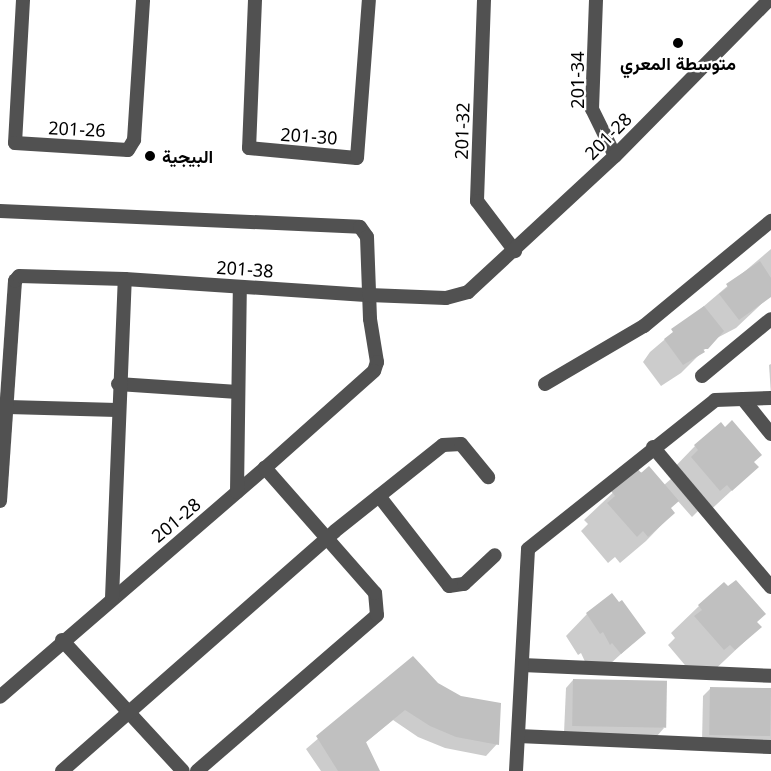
<!DOCTYPE html>
<meta charset="utf-8">
<style>
body{margin:0}
#map{position:relative;width:771px;height:771px;overflow:hidden;background:#fff;font-family:"Noto Sans",Vazirmatn,sans-serif}
div>[style]{position:absolute}
[style*='--x']{left:calc(var(--x)*1px);top:calc(var(--y)*1px);width:calc(var(--w)*1px);rotate:calc(var(--a)*1deg)}
.shadow>*{inset:0;background:#0003}
.building>*{inset:0;background:#c0c0c0;transform-origin:0 0}
.minor>*{height:14px;margin:-7px;padding:0 7px;transform-origin:7px;border-radius:7px;background:#515151}
.dots>*{width:16px;height:16px;translate:-50% -50%;box-sizing:border-box;border:3px solid #fff;border-radius:50%}
span{translate:-50% -50%;white-space:nowrap;text-align:center;line-height:1.15;-webkit-text-stroke:4.5px #fff;paint-order:stroke}
.poi-label{font-size:18px;color:#000;font-weight:700}
.left{translate:0 -50%;text-align:left}
.street-label{font-size:18px;color:#000}
</style>
<div id="map">
<div class="shadow">
<i style="clip-path:polygon(771px 249px,771px 295px,736px 328px,715px 339px,681px 373px,661px 386px,643px 362px,650px 352px)"></i>
<i style="clip-path:polygon(771px 364px,771px 395px,769px 365px)"></i>
<i style="clip-path:polygon(695px 446px,753px 462px,757px 467px,703px 517px,698px 511px,692px 517px,677px 500px,669px 508px,673px 513px,646px 541px,620px 563px,615px 557px,608px 563px,581px 531px,588px 524px,584px 520px,637px 470px,664px 485px,672px 478px,668px 474px)"></i>
<i style="clip-path:polygon(619px 604px,644px 633px,598px 675px,587px 666px,581px 653px,578px 655px,566px 636px,587px 614px)"></i>
<i style="clip-path:polygon(699px 606px,760px 627px,707px 677px,695px 677px,668px 645px,675px 638px,671px 633px)"></i>
<i style="clip-path:polygon(412px 658px,497px 744px,486px 756px,445px 748px,418px 737px,393px 720px,365px 743px,378px 771px,321px 771px,306px 749px)"></i>
<i style="clip-path:polygon(573px 680px,664px 728px,657px 736px,564px 733px,566px 688px)"></i>
<i style="clip-path:polygon(711px 688px,771px 690px,771px 743px,702px 742px,703px 696px)"></i>
</div>
<div class="building">
<i style="clip-path:polygon(760px 261px,771px 278px,771px 297px,739px 320px,719px 294px,728px 287px,726px 284px)"></i>
<i style="clip-path:polygon(704px 306px,724px 331px,708px 349px,703px 349px,705px 352px,683px 365px,664px 339px,673px 332px,671px 329px)"></i>
<i style="clip-path:polygon(732px 420px,762px 455px,754px 462px,759px 467px,732px 491px,727px 485px,720px 491px,691px 457px,698px 450px,694px 445px,721px 422px,725px 427px)"></i>
<i style="clip-path:polygon(649px 466px,679px 501px,671px 508px,675px 513px,648px 537px,643px 531px,637px 537px,607px 503px,615px 496px,611px 491px,637px 468px,641px 473px)"></i>
<i style="clip-path:polygon(736px 580px,766px 614px,757px 622px,762px 627px,735px 650px,730px 645px,724px 650px,694px 616px,702px 610px,698px 605px,724px 582px,728px 586px)"></i>
<i style="clip-path:polygon(612px 593px,619px 602px,622px 600px,646px 633px,621px 654px,612px 643px,610px 645px,603px 632px,600px 634px,586px 613px)"></i>
<i style="clip-path:polygon(413px 656px,438px 683px,461px 696px,501px 703px,499px 745px,456px 737px,430px 726px,405px 710px,366px 742px,380px 771px,338px 771px,316px 736px)"></i>
<i style="left:573px;top:679px;width:94px;height:47px;rotate:1deg"></i>
<i style="left:710px;top:687px;width:61px;height:48px;rotate:1deg"></i>
</div>
<div class="minor">
<i style="--x:23;--y:0;--w:143;--a:93.2"></i>
<i style="--x:15;--y:143;--w:113;--a:3.5"></i>
<i style="--x:128;--y:150;--w:12;--a:-59"></i>
<i style="--x:134;--y:140;--w:140;--a:-86.3"></i>
<i style="--x:255;--y:0;--w:148;--a:92.3"></i>
<i style="--x:249;--y:148;--w:108;--a:5.3"></i>
<i style="--x:357;--y:158;--w:158;--a:-85.7"></i>
<i style="--x:484;--y:0;--w:201;--a:92"></i>
<i style="--x:477;--y:201;--w:63;--a:52.8"></i>
<i style="--x:596;--y:0;--w:109;--a:92.1"></i>
<i style="--x:592;--y:109;--w:52;--a:63.9"></i>
<i style="--x:0;--y:211;--w:360;--a:2.5"></i>
<i style="--x:360;--y:227;--w:12;--a:55"></i>
<i style="--x:367;--y:237;--w:82;--a:87.9"></i>
<i style="--x:370;--y:319;--w:44;--a:80.8"></i>
<i style="--x:377;--y:362;--w:9;--a:108"></i>
<i style="--x:374;--y:371;--w:146;--a:138.3"></i>
<i style="--x:265;--y:468;--w:350;--a:139.2"></i>
<i style="--x:702;--y:376;--w:89;--a:-39.6"></i>
<i style="--x:118;--y:384;--w:120;--a:3.8"></i>
<i style="--x:545;--y:384;--w:115;--a:-30.4"></i>
<i style="--x:644;--y:326;--w:165;--a:-39.6"></i>
<i style="--x:743;--y:399;--w:45;--a:51.3"></i>
<i style="--x:8;--y:407;--w:109;--a:1.6"></i>
<i style="--x:653;--y:447;--w:183;--a:49.9"></i>
<i style="--x:237;--y:492;--w:205;--a:-89.2"></i>
<i style="--x:379;--y:496;--w:114;--a:52.1"></i>
<i style="--x:449;--y:586;--w:15;--a:-8"></i>
<i style="--x:464;--y:584;--w:42;--a:-43.1"></i>
<i style="--x:0;--y:501;--w:221;--a:-86.1"></i>
<i style="--x:15;--y:281;--w:6;--a:-51"></i>
<i style="--x:19;--y:276;--w:106;--a:1.6"></i>
<i style="--x:125;--y:279;--w:245;--a:3.8"></i>
<i style="--x:369;--y:295;--w:77;--a:2.2"></i>
<i style="--x:446;--y:298;--w:23;--a:-15"></i>
<i style="--x:468;--y:292;--w:200;--a:-42.8"></i>
<i style="--x:615;--y:156;--w:219;--a:-45.4"></i>
<i style="--x:112;--y:598;--w:319;--a:-87.7"></i>
<i style="--x:62;--y:640;--w:178;--a:47.3"></i>
<i style="--x:522;--y:665;--w:249;--a:2.5"></i>
<i style="--x:518;--y:736;--w:253;--a:2.5"></i>
<i style="--x:62;--y:771;--w:363;--a:-41.3"></i>
<i style="--x:335;--y:531;--w:138;--a:-38.5"></i>
<i style="--x:443;--y:445;--w:18;--a:-3"></i>
<i style="--x:461;--y:444;--w:43;--a:50.7"></i>
<i style="--x:197;--y:771;--w:238;--a:-40.9"></i>
<i style="--x:377;--y:615;--w:22;--a:-95"></i>
<i style="--x:375;--y:593;--w:167;--a:-131.3"></i>
<i style="--x:516;--y:771;--w:222;--a:-86.9"></i>
<i style="--x:528;--y:549;--w:239;--a:-38.5"></i>
<i style="--x:715;--y:400;--w:56;--a:-2"></i>
</div>
<div class="dots">
<i style="left:678px;top:43px;background:#000"></i>
<i style="left:150px;top:156px;background:#000"></i>
</div>
<div class="poi-label">
<span style="left:678px;top:63px">متوسطة المعري</span>
<span class="left" style="left:162px;top:156px">البيجية</span>
</div>
<div class="street-label">
<span style="left:577px;top:80px;rotate:-90deg">201-34</span>
<span style="left:77px;top:129px;rotate:3deg">201-26</span>
<span style="left:462px;top:131px;rotate:-88deg">201-32</span>
<span style="left:309px;top:136px;rotate:4deg">201-30</span>
<span style="left:608px;top:136px;rotate:-45deg">201-28</span>
<span style="left:245px;top:269px;rotate:4deg">201-38</span>
<span style="left:176px;top:520px;rotate:-40deg">201-28</span>
</div>
</div>
